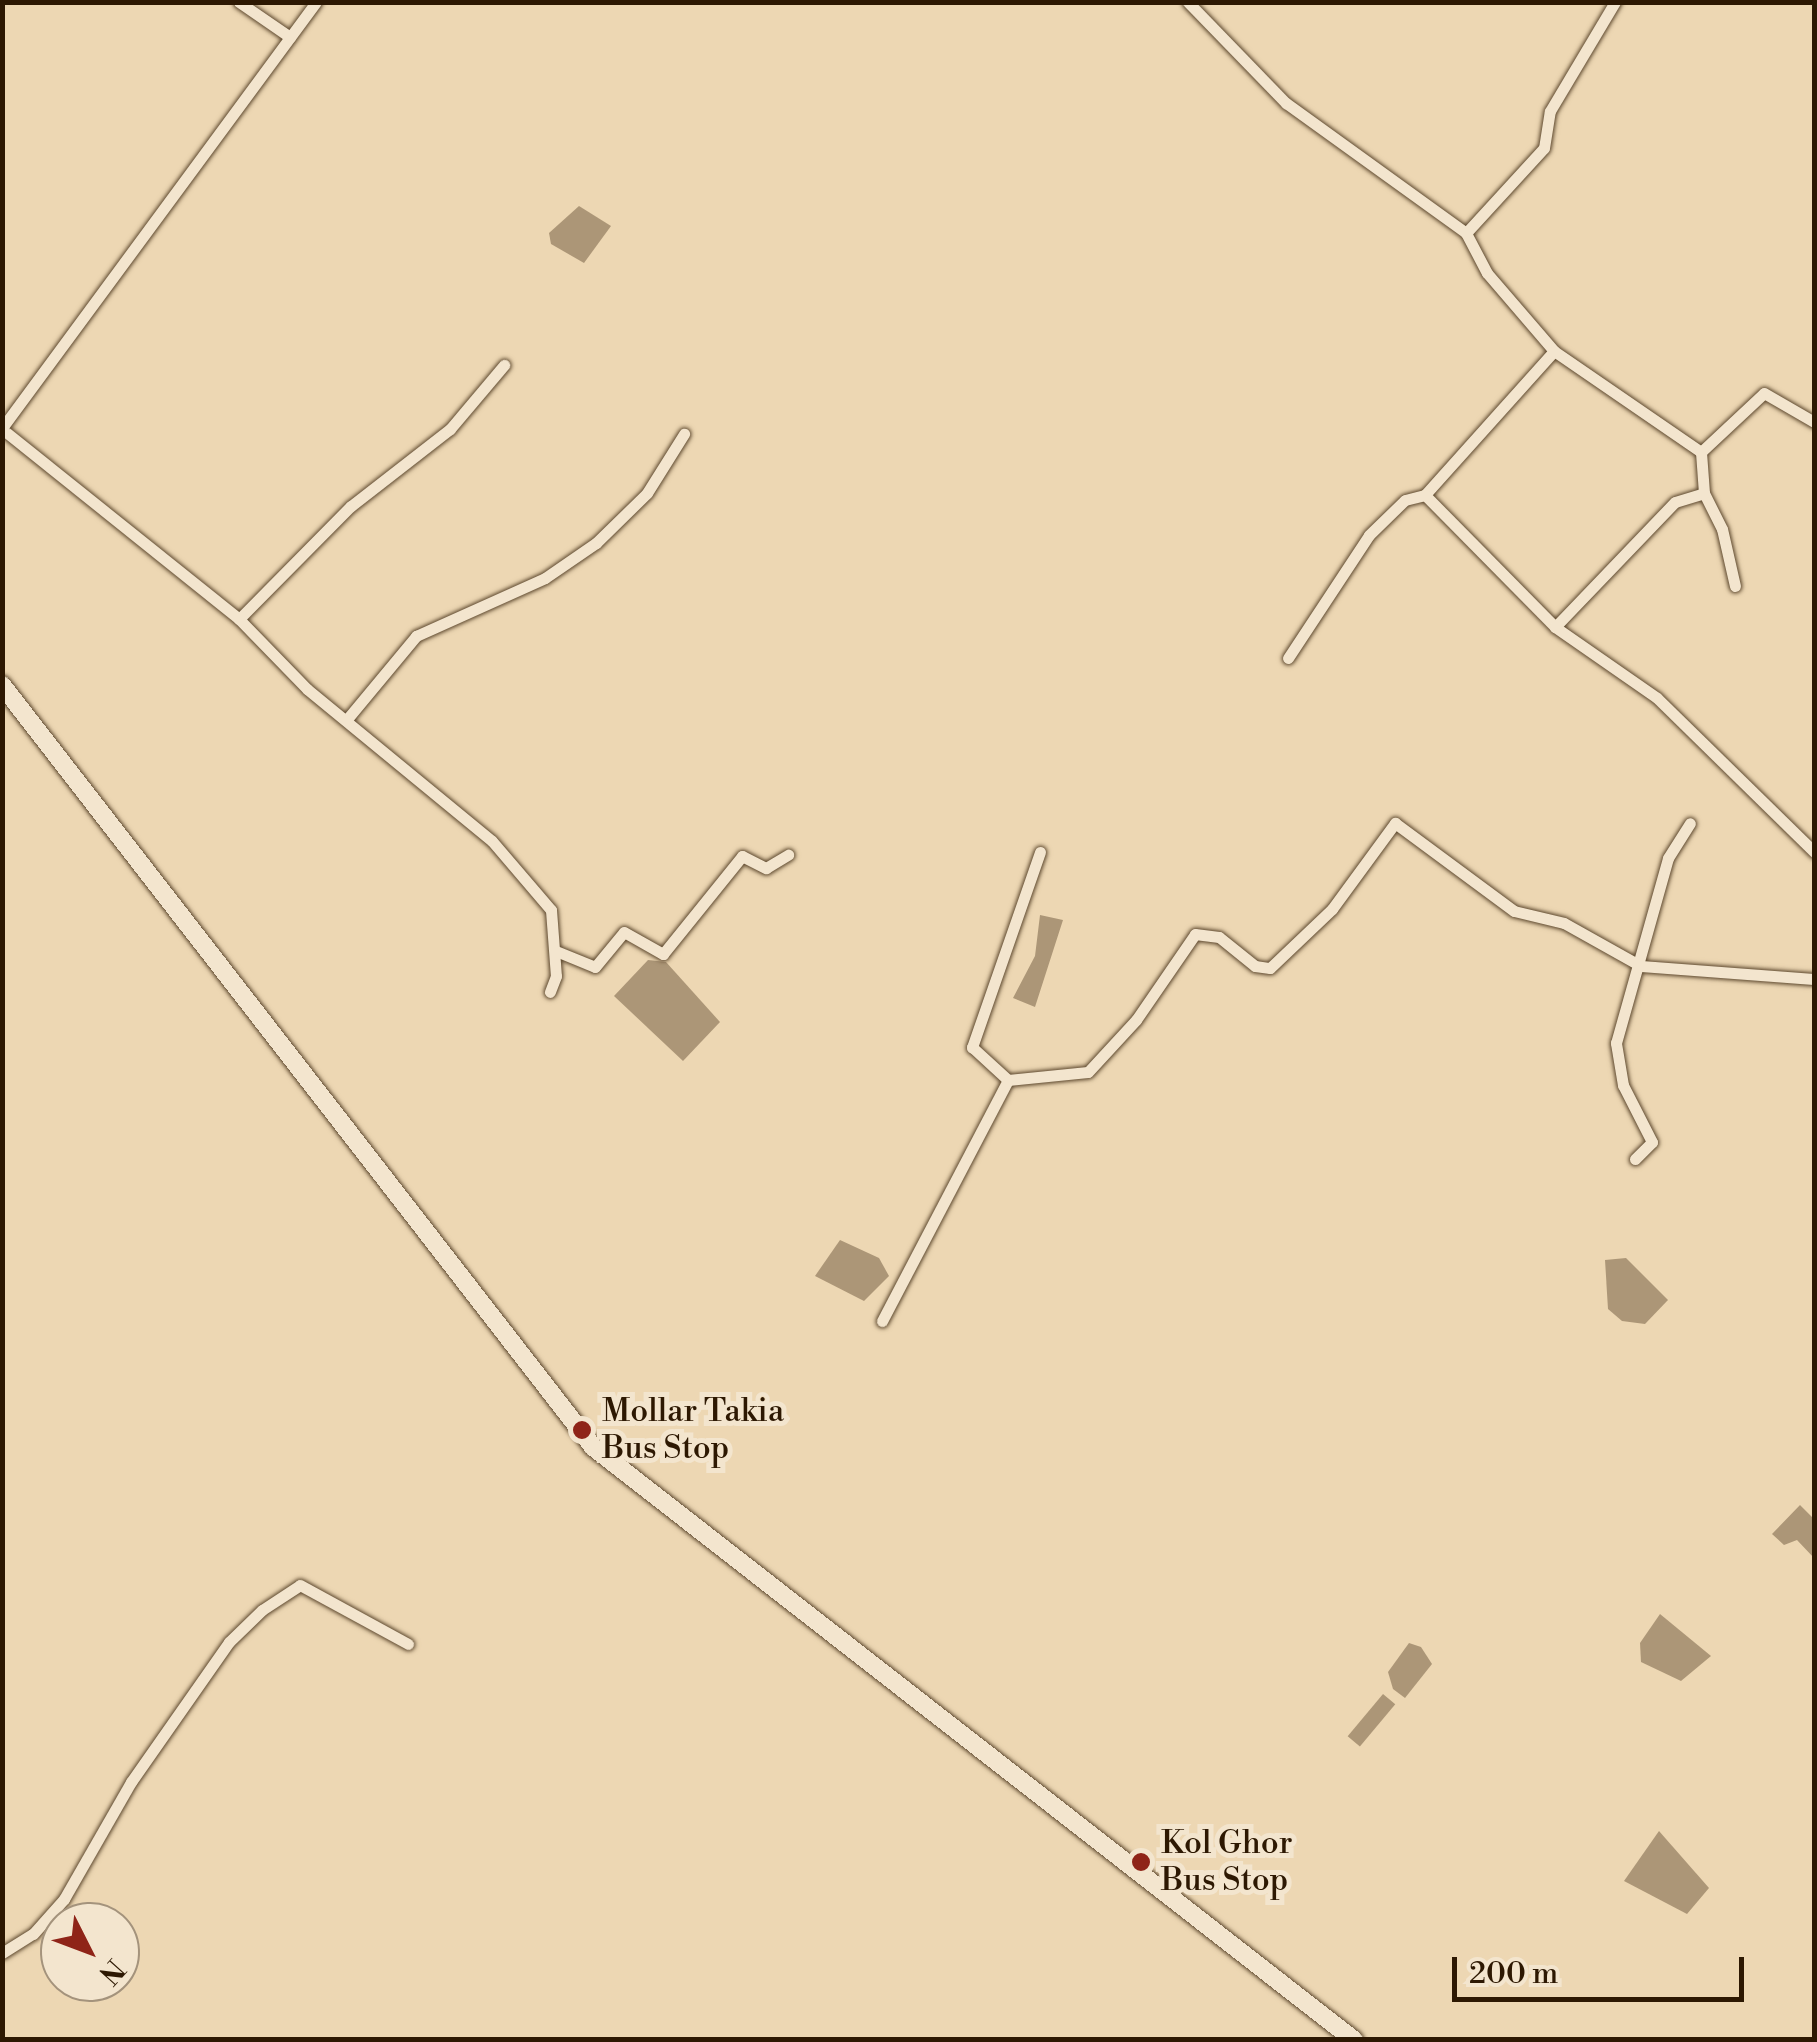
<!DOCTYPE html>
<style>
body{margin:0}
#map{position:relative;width:1817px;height:2042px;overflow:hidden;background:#edd7b3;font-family:"Libre Bodoni",serif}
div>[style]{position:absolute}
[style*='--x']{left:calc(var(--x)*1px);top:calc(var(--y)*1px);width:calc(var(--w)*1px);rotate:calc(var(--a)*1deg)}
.water>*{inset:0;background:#ac9677;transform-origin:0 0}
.roads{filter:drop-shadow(0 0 2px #5d482e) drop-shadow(0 0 2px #5d482e)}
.street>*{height:11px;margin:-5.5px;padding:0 5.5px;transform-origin:5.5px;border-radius:5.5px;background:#f3e5ce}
.secondary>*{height:18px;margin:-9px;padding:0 9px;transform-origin:9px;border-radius:9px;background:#f3e5ce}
.dots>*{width:28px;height:28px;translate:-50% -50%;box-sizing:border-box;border:5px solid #f3e5ce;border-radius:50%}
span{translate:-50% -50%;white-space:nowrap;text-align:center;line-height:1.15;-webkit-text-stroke:10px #f3e5ce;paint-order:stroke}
.poi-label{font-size:32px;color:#2d1802}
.left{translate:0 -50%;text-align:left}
.frame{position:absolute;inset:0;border:5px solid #2d1802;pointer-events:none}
.north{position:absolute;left:40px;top:1902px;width:100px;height:100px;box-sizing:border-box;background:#f3e5ce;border:2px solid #a4937c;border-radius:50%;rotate:132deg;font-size:28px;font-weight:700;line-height:40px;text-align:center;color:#2d1802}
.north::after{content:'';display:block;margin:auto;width:35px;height:45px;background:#8f2418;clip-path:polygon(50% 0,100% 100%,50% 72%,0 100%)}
.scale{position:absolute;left:1452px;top:1957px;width:292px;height:45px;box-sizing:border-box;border:5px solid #2d1802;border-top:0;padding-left:12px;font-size:30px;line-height:35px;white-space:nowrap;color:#2d1802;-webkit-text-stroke:8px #f3e5ce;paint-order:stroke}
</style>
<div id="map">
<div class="water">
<i style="clip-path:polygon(579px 206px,611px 226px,584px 263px,551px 244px,549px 233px)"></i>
<i style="clip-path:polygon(1040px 915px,1063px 920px,1035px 1007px,1013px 998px,1035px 956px)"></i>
<i style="clip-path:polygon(648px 960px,666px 962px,720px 1022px,683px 1061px,614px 996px)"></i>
<i style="clip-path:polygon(840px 1240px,879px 1258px,889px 1276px,864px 1301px,815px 1276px)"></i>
<i style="clip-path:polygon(1626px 1258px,1668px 1300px,1645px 1324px,1622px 1321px,1608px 1309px,1605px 1260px)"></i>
<i style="clip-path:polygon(1800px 1505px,1814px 1519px,1814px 1558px,1797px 1540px,1784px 1545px,1772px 1534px)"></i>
<i style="clip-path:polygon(1660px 1614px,1711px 1656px,1681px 1681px,1641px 1662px,1640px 1643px)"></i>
<i style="clip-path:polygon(1409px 1643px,1421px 1647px,1432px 1664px,1405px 1698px,1393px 1689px,1388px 1672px)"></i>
<i style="left:1383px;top:1694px;width:16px;height:55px;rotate:40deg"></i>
<i style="clip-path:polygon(1659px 1831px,1709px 1888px,1687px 1914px,1624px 1881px)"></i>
</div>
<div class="roads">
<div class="street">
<i style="--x:239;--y:2;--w:62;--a:34.5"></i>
<i style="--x:1188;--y:2;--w:141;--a:45.9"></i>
<i style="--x:1286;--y:103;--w:222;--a:35.8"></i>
<i style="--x:1466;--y:233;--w:45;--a:62.3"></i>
<i style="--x:1487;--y:273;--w:103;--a:49.3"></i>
<i style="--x:1554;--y:351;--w:178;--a:34.5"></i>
<i style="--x:1466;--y:233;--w:115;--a:-47.5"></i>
<i style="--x:1544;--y:148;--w:37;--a:-81"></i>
<i style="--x:1550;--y:111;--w:127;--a:-59.2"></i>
<i style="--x:1554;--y:351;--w:193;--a:131.9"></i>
<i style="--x:1425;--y:495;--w:185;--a:45.4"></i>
<i style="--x:1555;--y:627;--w:124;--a:34.8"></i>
<i style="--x:1657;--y:698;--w:220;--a:44.4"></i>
<i style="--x:2;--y:428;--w:529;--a:-53.61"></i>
<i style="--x:7;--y:433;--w:297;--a:38.7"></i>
<i style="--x:239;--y:619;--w:98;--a:45.8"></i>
<i style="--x:307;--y:689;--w:239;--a:39.4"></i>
<i style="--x:492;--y:841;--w:91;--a:49.5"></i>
<i style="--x:551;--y:910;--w:66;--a:85.7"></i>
<i style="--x:556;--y:976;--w:17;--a:111"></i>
<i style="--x:1735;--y:586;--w:58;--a:-102.8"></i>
<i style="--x:1722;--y:529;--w:40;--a:-116.6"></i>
<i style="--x:1704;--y:493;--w:41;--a:-94.2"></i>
<i style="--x:1701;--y:452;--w:86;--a:-43.1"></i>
<i style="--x:1764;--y:393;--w:58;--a:30.1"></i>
<i style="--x:239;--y:619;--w:159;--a:-45.3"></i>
<i style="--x:351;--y:506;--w:125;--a:-37.9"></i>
<i style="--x:450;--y:429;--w:84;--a:-49.8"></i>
<i style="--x:1555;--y:627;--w:173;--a:-46.2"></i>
<i style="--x:1675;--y:502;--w:30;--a:-17"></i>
<i style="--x:1288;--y:658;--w:147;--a:-56.6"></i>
<i style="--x:1369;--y:535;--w:50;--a:-44.2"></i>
<i style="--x:1405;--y:500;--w:21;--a:-14"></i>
<i style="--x:348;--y:718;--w:107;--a:-50.3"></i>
<i style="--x:416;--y:636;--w:141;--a:-24.2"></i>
<i style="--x:545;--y:578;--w:62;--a:-34.5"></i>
<i style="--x:596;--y:543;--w:71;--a:-44.4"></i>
<i style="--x:647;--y:493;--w:70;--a:-57.9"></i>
<i style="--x:1040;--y:852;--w:207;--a:109.2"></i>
<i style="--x:972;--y:1047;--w:49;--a:42.5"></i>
<i style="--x:1008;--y:1080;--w:80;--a:-5.7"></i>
<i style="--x:1088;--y:1072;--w:71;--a:-47.3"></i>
<i style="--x:1136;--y:1020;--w:104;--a:-55.5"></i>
<i style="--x:1195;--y:934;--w:24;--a:7"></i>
<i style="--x:1219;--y:937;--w:46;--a:38.9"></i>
<i style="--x:1255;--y:966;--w:15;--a:8"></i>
<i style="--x:1270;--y:968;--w:86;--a:-43.6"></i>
<i style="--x:1332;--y:909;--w:107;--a:-53.8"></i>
<i style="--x:1395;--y:823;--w:148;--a:36.5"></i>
<i style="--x:1514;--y:911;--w:51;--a:13.5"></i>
<i style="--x:1564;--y:923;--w:88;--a:29.2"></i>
<i style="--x:1641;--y:966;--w:173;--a:4.3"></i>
<i style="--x:556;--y:951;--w:42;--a:22.3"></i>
<i style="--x:595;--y:967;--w:45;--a:-50.4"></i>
<i style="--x:624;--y:932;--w:45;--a:29.4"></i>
<i style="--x:663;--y:954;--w:126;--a:-51.1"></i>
<i style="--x:742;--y:856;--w:27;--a:27"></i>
<i style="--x:766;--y:868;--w:26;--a:-31"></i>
<i style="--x:1635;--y:1159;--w:24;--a:-45"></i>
<i style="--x:1652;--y:1142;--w:64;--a:-117"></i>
<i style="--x:1623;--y:1085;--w:43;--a:-99.5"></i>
<i style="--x:1616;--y:1043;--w:192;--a:-74.3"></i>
<i style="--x:1668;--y:858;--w:41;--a:-57.8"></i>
<i style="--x:882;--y:1321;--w:272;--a:-62.4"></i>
<i style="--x:2;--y:1953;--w:36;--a:-32"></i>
<i style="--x:33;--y:1934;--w:47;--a:-48.5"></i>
<i style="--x:64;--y:1899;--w:135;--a:-60.2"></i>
<i style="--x:131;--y:1782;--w:171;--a:-55"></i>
<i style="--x:229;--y:1642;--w:46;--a:-44.1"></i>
<i style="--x:262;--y:1610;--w:45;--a:-33.3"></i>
<i style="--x:300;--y:1585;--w:123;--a:28.6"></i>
</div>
<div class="secondary">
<i style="--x:2;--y:685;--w:964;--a:52.2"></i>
<i style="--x:593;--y:1447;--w:965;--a:37.93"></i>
</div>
</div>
<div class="dots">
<i style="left:582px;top:1430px;background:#8f2418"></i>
<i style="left:1141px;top:1862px;background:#8f2418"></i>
</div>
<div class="poi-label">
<span class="left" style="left:602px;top:1430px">Mollar Takia<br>Bus Stop</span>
<span class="left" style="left:1161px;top:1862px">Kol Ghor<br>Bus Stop</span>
</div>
<div class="frame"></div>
<div class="north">N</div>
<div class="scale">200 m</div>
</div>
